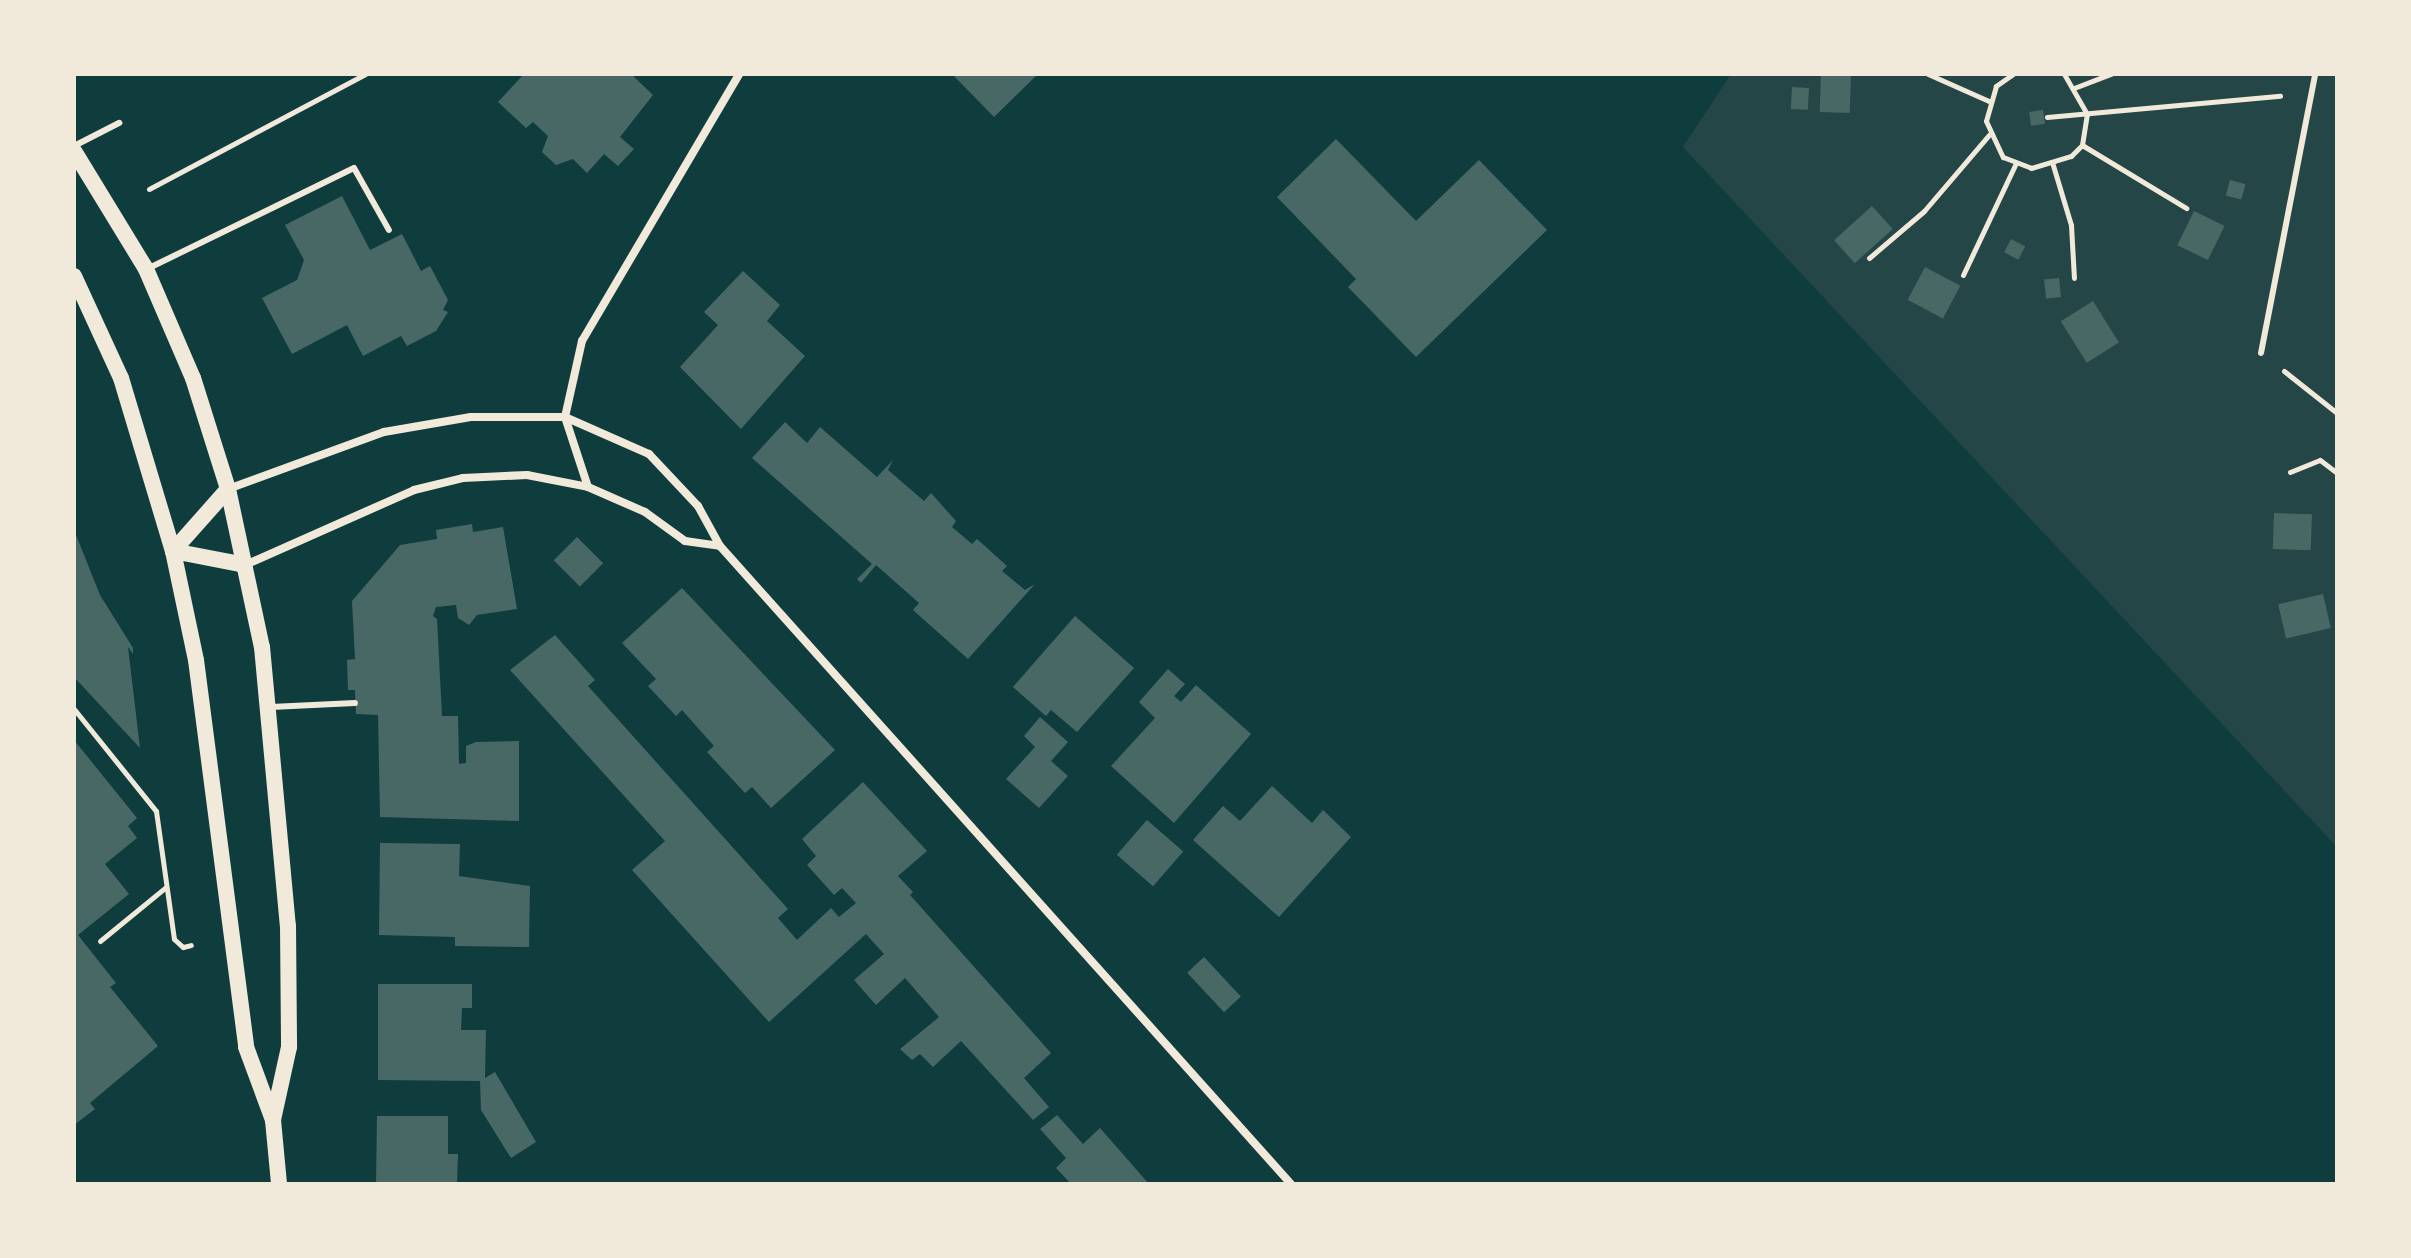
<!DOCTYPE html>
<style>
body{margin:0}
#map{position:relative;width:2411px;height:1258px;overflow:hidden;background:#0f3d3e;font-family:"Source Serif 4",serif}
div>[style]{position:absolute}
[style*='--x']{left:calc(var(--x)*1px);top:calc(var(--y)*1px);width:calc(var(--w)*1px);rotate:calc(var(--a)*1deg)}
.green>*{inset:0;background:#244646}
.building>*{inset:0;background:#486865;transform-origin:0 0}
.path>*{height:5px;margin:-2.5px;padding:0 2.5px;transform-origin:2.5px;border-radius:2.5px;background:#f1e9da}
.service>*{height:6px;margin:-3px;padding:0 3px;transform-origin:3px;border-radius:3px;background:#f1e9da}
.minor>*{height:8px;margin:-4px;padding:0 4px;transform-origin:4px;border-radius:4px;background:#f1e9da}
.secondary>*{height:16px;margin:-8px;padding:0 8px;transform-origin:8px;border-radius:8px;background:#f1e9da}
span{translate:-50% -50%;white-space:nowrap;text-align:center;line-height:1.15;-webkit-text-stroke:6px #f1e9da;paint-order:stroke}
.frame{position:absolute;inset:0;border:76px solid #f1e9da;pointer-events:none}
</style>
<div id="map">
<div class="green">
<i style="clip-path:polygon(1731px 74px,2337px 74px,2337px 847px,1683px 147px)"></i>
</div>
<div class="building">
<i style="clip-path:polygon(524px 74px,631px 74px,653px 95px,620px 137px,634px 149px,618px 166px,604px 154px,587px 173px,573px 159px,556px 165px,542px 152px,548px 136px,533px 122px,526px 128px,498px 102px)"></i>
<i style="clip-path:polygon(952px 74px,1038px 74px,994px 117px)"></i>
<i style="left:1821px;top:74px;width:30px;height:38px;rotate:2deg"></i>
<i style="left:1792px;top:87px;width:17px;height:22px;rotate:3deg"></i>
<i style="left:2043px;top:110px;width:14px;height:14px;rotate:82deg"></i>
<i style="clip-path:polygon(1336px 139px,1416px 221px,1479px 160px,1547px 230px,1416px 357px,1348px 287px,1356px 279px,1277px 197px)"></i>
<i style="left:2230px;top:180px;width:16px;height:16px;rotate:15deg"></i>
<i style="clip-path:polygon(342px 196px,370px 250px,402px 234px,421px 271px,430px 266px,448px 300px,443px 310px,448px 312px,436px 331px,407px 346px,401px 336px,363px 356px,347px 325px,292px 354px,262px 298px,297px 280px,304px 260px,285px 225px)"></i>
<i style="left:1872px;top:206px;width:31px;height:51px;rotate:48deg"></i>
<i style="left:2194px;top:211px;width:34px;height:38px;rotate:26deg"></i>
<i style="left:2011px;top:239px;width:16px;height:15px;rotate:27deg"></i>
<i style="left:1925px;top:267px;width:40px;height:37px;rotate:28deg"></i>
<i style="clip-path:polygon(743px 271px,780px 305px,767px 321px,805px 356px,741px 429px,680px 367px,718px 325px,704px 312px)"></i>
<i style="left:2059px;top:278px;width:19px;height:15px;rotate:84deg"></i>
<i style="left:2093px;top:301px;width:49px;height:38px;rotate:58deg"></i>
<i style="clip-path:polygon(785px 422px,807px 443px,820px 427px,877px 477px,893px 460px,888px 470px,924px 501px,931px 493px,956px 521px,952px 527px,972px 544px,977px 539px,1007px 566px,1002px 571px,1025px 590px,1035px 584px,968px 659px,913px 610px,919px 603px,876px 565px,861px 583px,857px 579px,872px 564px,752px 458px)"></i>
<i style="left:2274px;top:513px;width:38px;height:36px;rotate:2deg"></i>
<i style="clip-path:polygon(472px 524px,473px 532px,503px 527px,517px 609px,477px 615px,469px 625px,458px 618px,456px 605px,436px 607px,433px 616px,437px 619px,442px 716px,458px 716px,459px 764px,466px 763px,466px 746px,476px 742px,519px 741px,519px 821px,380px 817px,378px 715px,356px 714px,355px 690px,348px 690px,347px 660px,355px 659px,352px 601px,400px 545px,437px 539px,436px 530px)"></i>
<i style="clip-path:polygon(74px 530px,100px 595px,133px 648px,133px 654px,128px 647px,140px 748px,74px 677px)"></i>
<i style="left:577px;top:537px;width:37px;height:33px;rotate:45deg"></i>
<i style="clip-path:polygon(682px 588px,835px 750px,771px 808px,752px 787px,745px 793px,707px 752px,714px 746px,682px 710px,676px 716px,648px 686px,656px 679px,622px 643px)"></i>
<i style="left:2323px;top:594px;width:35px;height:46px;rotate:77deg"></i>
<i style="clip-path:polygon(1075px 616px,1134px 668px,1077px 732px,1051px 710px,1046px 716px,1013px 687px)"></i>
<i style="clip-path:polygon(555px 635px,595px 680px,588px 686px,788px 909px,778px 918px,797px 940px,831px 908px,839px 917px,856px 903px,842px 888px,834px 895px,807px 865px,816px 856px,802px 839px,863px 782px,927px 851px,898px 876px,913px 892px,910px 895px,1051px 1053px,1024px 1078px,1049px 1107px,1033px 1120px,961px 1041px,933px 1067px,920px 1054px,912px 1060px,900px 1049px,939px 1017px,905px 978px,876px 1005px,854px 980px,884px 954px,866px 934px,769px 1022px,632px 870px,665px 841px,510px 670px)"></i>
<i style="clip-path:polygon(1168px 669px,1185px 684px,1174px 696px,1181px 702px,1196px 685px,1251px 734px,1174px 823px,1111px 766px,1155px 718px,1139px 702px)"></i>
<i style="clip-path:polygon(1040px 717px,1068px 742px,1051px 761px,1068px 776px,1039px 808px,1006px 779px,1035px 747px,1024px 736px)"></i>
<i style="clip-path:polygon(74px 740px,137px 818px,128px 826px,137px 838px,105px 864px,129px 894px,78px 935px,116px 983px,110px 987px,158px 1046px,90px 1103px,95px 1109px,74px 1125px)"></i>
<i style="clip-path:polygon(1272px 786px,1312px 823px,1323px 810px,1351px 837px,1279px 917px,1193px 840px,1223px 806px,1240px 821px)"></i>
<i style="left:1147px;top:820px;width:48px;height:46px;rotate:41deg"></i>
<i style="clip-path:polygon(380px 843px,460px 844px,459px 876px,530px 886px,529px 947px,455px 946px,455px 937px,379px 935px)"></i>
<i style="left:1204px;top:957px;width:54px;height:23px;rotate:47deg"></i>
<i style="clip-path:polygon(378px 984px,472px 984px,472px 1008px,462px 1008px,461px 1030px,486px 1030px,485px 1078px,495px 1072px,536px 1142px,511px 1158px,481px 1110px,480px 1081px,378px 1080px)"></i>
<i style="clip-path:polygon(1057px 1115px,1083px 1144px,1100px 1128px,1149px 1184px,1071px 1184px,1056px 1168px,1066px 1158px,1040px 1129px)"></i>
<i style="clip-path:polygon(377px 1116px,448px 1116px,448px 1154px,458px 1154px,457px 1184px,376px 1184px)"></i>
</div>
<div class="path">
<i style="--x:1928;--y:74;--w:69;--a:24"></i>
<i style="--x:2013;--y:74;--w:21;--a:145"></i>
<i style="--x:1996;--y:86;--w:36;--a:106"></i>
<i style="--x:1986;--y:121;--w:40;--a:65"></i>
<i style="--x:2003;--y:157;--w:30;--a:21"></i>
<i style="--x:2031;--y:168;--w:42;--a:-16.7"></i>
<i style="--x:2071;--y:156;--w:16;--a:-45"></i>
<i style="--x:2082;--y:145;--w:31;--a:-81"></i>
<i style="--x:2087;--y:114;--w:46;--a:-119.9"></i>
<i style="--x:2074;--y:88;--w:40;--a:-21"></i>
<i style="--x:2047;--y:117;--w:234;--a:-5.2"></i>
<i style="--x:2082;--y:145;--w:122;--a:31.2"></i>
<i style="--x:2052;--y:162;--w:66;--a:73.2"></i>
<i style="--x:2071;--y:225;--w:53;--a:86.8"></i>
<i style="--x:149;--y:189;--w:245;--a:-28"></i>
<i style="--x:1869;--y:258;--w:72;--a:-40.5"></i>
<i style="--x:1924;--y:211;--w:100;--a:-49.5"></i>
<i style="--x:1963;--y:275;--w:122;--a:-64.7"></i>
<i style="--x:2284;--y:371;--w:68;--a:38.4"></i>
<i style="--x:2290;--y:472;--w:32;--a:-22"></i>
<i style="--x:2320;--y:460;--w:21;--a:37"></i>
<i style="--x:74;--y:709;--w:131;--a:51.2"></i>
<i style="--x:156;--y:811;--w:129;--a:82"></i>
<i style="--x:174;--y:939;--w:12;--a:42"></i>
<i style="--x:183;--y:947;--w:8;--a:-14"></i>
<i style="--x:100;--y:941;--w:85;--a:-39.3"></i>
</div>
<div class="service">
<i style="--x:74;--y:146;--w:51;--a:-27.1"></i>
<i style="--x:149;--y:268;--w:228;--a:-26"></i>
<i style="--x:354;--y:168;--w:71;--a:60.6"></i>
<i style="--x:2261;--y:353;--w:284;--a:-79"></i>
<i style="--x:271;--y:707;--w:84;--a:-2.7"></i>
</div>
<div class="minor">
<i style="--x:588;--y:487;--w:74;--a:-108.2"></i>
<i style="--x:565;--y:417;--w:78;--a:-77.4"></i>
<i style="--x:582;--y:341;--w:310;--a:-59.5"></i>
<i style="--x:228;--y:489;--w:166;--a:-20.1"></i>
<i style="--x:384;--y:432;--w:88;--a:-9.8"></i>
<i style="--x:471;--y:417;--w:94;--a:0"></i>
<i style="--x:565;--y:417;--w:92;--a:23.8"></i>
<i style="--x:649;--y:454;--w:71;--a:46.7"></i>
<i style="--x:698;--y:506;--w:46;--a:61.2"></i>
<i style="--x:720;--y:546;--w:856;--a:48.17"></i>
<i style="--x:245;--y:565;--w:185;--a:-23.9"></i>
<i style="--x:414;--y:490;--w:50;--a:-13.8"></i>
<i style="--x:463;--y:478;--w:64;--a:-2.7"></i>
<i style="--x:527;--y:475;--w:62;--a:11.1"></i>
<i style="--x:588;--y:487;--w:62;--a:23.7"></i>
<i style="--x:645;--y:512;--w:49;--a:35.9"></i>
<i style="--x:685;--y:541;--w:35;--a:8"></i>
</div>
<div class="secondary">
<i style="--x:74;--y:151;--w:138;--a:58.6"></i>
<i style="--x:146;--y:269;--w:119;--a:66.7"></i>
<i style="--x:193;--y:378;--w:116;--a:72.5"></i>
<i style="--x:228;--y:489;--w:162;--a:77.9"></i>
<i style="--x:262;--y:647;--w:280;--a:84.7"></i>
<i style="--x:288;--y:926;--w:121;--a:89.5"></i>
<i style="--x:289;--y:1047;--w:75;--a:102.4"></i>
<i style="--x:74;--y:276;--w:112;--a:65.3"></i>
<i style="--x:121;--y:378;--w:181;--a:73.3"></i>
<i style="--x:173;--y:551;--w:111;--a:78.1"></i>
<i style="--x:196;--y:660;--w:390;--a:82.6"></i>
<i style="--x:246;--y:1047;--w:78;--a:69.7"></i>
<i style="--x:273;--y:1120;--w:64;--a:84.6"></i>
<i style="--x:173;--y:551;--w:83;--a:-48.4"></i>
<i style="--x:173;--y:551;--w:73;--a:11"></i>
</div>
<div class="frame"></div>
</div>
